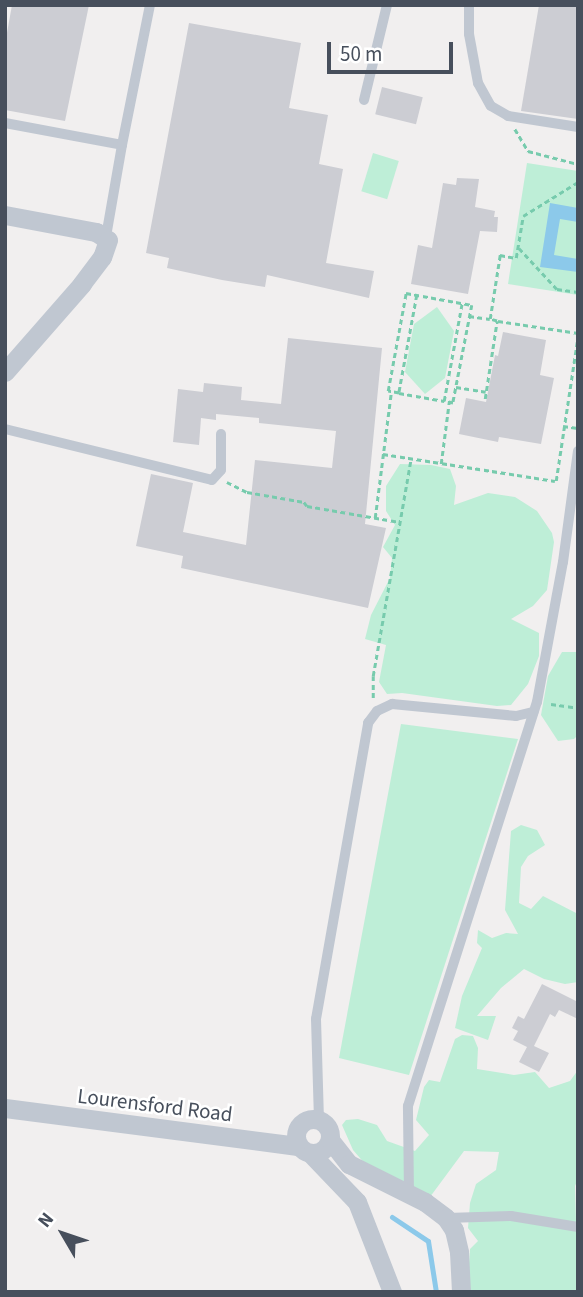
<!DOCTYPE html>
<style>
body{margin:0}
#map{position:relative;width:583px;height:1297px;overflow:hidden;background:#f1efef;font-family:"Source Sans 3",sans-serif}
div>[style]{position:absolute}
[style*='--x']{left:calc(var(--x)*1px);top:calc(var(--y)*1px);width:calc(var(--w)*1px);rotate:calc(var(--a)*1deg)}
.green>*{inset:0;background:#beeed7;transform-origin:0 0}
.water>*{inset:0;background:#8cc9ea}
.stream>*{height:5px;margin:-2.5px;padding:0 2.5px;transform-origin:2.5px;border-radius:2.5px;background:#8cc9ea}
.building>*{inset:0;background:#cccdd3;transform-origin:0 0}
.path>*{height:2.5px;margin-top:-1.25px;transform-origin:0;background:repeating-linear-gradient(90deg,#77cbad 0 5px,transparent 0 8.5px)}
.lane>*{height:10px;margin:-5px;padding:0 5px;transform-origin:5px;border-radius:5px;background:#c0c7d1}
.street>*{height:19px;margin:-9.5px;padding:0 9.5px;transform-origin:9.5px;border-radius:9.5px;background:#c0c7d1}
.street>.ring{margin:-9.5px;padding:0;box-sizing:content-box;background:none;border:19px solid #c0c7d1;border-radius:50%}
span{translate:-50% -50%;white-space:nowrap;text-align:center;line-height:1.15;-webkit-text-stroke:5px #fff;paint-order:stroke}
.street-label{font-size:21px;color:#474f5c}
.frame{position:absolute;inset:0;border:7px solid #474f5c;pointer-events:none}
.north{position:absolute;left:28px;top:1199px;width:70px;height:70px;-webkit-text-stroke:5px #fff;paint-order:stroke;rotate:309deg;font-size:19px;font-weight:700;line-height:28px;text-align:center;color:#474f5c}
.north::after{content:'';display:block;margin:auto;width:24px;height:32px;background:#474f5c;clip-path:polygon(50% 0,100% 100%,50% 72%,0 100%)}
.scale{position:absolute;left:327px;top:42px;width:126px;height:32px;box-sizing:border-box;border:4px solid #474f5c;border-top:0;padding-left:9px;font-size:21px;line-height:24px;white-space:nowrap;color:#474f5c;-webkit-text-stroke:5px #fff;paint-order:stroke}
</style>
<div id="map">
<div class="green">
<i style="left:373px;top:153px;width:27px;height:40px;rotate:17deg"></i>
<i style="clip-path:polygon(527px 163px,578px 171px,578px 295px,508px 284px)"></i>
<i style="clip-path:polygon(437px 307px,454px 331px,445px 378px,425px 394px,405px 372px,414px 324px)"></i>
<i style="clip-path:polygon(400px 464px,431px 465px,450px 469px,456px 486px,454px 505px,488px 493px,515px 497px,537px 511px,552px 533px,554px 542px,547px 590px,533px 606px,511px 619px,539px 633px,539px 656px,528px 684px,511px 705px,497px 706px,402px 693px,387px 694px,379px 682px,386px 645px,365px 639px,371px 615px,390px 578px,392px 558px,383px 547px,395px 525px,386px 511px,386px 486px)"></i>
<i style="clip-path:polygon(562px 652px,578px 652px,578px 735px,574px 739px,558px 741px,541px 715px,548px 676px)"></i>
<i style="clip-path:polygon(401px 724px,518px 739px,409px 1075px,339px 1058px)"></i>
<i style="clip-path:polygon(521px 825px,537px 830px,545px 845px,528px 856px,521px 867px,519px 903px,531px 909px,543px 896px,578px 914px,578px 982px,565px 984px,544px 979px,524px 969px,501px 988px,477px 1016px,496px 1016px,488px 1040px,455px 1028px,462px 996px,482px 948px,477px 943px,478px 930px,492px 938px,506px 933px,518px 934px,505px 910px,511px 831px)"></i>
<i style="clip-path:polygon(462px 1035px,473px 1036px,478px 1048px,477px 1069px,514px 1075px,535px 1072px,549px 1088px,570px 1081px,578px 1070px,578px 1179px,575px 1186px,578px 1292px,467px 1292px,470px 1249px,478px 1241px,468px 1228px,470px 1203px,476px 1184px,496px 1170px,499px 1152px,464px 1151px,430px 1197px,366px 1165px,353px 1150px,342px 1125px,346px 1120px,358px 1119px,377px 1125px,387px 1141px,415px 1151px,429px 1135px,416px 1120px,424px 1087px,429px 1080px,440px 1082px,455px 1039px)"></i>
</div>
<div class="water">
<i style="clip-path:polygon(550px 203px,578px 208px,578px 222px,560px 219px,554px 255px,578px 259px,578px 272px,540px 267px)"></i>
</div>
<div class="stream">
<i style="--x:392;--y:1217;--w:43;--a:33.7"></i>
<i style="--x:428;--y:1241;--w:52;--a:81.1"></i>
</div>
<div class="building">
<i style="clip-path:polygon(12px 5px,89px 5px,65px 121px,5px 110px,5px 44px)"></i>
<i style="clip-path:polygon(539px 5px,578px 5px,578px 119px,521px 111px)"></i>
<i style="clip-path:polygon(189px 23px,301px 43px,289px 108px,328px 115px,319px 164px,343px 169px,326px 263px,374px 271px,369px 298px,267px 275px,265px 287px,222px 280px,167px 268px,169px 258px,146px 253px)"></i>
<i style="left:382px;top:87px;width:42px;height:28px;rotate:14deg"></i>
<i style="clip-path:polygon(457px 178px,479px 179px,475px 207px,495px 211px,494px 217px,498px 217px,497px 232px,480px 231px,468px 294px,411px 284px,418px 245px,432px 248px,443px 183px,456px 185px)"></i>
<i style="clip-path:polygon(503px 332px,546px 340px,540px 375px,554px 378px,541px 444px,499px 437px,498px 442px,459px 434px,466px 398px,486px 402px,495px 355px,498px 356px)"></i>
<i style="clip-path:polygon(288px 338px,382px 348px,365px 524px,386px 528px,368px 608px,181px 568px,183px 556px,136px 546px,151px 474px,193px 483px,183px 532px,246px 545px,255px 460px,332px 468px,336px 431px,259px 423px,259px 418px,216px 414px,216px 420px,201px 418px,199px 445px,173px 442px,178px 389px,203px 392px,204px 383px,242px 387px,241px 400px,281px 404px)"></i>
<i style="clip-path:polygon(542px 984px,578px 1002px,578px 1019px,559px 1010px,555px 1017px,550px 1014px,534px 1046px,549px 1053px,539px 1072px,519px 1062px,527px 1047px,513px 1040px,518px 1031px,512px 1028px,518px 1016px,524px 1019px)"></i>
</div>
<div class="path">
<i style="--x:515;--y:129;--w:26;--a:59"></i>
<i style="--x:528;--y:151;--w:52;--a:14.6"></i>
<i style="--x:519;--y:248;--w:56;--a:47.2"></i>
<i style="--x:557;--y:289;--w:21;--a:8"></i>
<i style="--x:417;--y:295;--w:100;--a:100.4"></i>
<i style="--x:399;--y:393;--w:46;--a:10.1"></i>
<i style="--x:444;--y:401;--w:100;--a:-79.6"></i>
<i style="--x:469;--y:316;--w:21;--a:8"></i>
<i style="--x:498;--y:321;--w:81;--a:8.5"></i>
<i style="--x:456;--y:387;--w:30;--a:9"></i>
<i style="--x:399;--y:393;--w:11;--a:-170"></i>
<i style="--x:388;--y:391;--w:100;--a:-79.6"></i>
<i style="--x:406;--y:293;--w:67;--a:10.3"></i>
<i style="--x:472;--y:305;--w:100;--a:101"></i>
<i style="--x:453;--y:403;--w:9;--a:-167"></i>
<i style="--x:485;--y:399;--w:79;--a:-81.3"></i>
<i style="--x:497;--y:321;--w:7;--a:-164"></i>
<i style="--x:490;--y:319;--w:65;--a:-81.1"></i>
<i style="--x:500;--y:255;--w:16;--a:11"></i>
<i style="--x:516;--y:258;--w:43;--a:-80.5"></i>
<i style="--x:523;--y:216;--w:65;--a:-31.7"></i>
<i style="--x:563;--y:426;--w:15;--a:8"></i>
<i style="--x:383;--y:454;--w:174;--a:8.9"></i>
<i style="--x:441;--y:464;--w:63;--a:-82.6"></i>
<i style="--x:556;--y:481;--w:148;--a:-81.4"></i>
<i style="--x:227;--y:482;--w:22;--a:27"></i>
<i style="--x:247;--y:492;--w:58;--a:10"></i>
<i style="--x:304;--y:502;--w:5;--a:53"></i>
<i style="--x:307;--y:506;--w:94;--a:9.8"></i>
<i style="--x:375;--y:518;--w:126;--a:-82.7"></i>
<i style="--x:373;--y:698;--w:22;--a:-90"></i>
<i style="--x:373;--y:676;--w:220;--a:-80.1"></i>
<i style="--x:551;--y:704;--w:27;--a:8"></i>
</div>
<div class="lane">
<i style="--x:469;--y:5;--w:29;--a:90"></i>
<i style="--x:469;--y:34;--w:50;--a:79.6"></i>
<i style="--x:478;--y:83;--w:26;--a:61"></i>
<i style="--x:491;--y:106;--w:20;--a:30"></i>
<i style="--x:508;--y:116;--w:71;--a:8.9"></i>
<i style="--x:364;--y:100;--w:98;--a:-76.4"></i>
<i style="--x:5;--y:123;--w:119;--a:10.6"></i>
<i style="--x:122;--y:145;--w:93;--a:99.9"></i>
<i style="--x:122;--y:145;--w:143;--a:-78.7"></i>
<i style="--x:5;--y:429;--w:213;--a:13.8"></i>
<i style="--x:212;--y:480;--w:13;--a:-48"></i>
<i style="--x:221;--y:470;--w:36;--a:-90"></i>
<i style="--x:319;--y:1120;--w:101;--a:-91.7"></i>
<i style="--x:316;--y:1019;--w:301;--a:-80"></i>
<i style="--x:368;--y:723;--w:15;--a:-53"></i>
<i style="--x:377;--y:711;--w:17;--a:-25"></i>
<i style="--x:392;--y:704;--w:125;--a:5.5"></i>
<i style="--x:516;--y:716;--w:18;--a:-13"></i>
<i style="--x:409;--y:1194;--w:88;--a:-90.7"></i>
<i style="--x:408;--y:1106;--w:424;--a:-72.3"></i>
<i style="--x:537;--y:702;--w:142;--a:-79.5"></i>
<i style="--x:563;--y:562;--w:112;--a:-82.3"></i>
<i style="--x:447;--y:1218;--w:64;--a:-1.8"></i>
<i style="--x:511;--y:1216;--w:68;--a:9.3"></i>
</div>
<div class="street">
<i style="--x:5;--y:215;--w:93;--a:10.6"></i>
<i style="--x:96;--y:232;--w:14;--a:34"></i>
<i style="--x:108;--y:240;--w:18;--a:109"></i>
<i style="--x:102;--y:257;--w:34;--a:127"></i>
<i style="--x:82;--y:284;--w:117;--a:131.2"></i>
<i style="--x:5;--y:1108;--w:295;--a:7.4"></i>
<i class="ring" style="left:296px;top:1119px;width:15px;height:15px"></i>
<i style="--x:330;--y:1140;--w:31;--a:52"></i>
<i style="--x:349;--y:1164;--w:85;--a:26.6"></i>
<i style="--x:425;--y:1202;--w:26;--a:37"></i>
<i style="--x:446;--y:1218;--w:14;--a:56"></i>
<i style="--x:454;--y:1230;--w:23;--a:77"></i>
<i style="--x:459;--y:1252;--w:40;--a:87.1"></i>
<i style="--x:311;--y:1154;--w:66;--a:46.2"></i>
<i style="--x:357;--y:1202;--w:97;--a:68.7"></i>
</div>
<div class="street-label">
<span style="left:155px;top:1105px;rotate:7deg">Lourensford Road</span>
</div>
<div class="frame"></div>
<div class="north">N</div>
<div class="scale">50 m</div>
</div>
